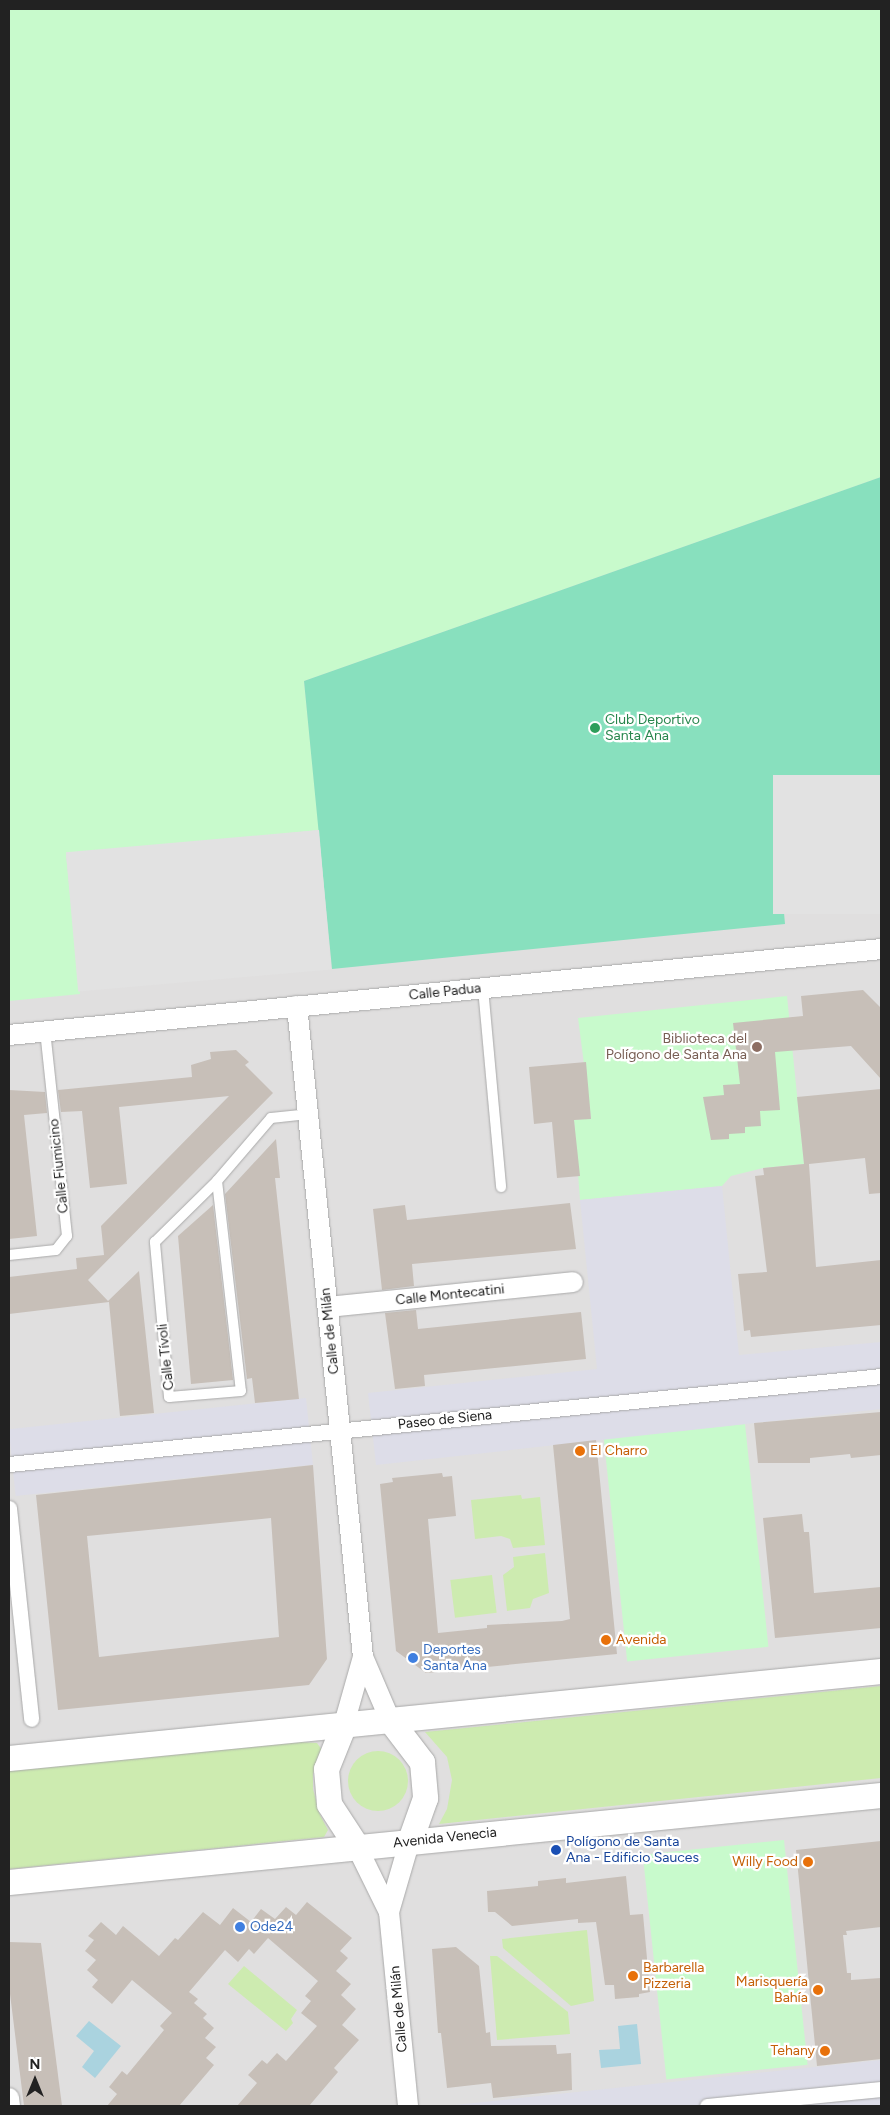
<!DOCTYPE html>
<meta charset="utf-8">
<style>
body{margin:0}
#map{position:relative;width:890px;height:2115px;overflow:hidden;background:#f2efe9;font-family:Figtree,sans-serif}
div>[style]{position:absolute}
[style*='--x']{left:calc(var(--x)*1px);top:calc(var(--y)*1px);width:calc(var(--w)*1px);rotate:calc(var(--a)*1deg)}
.residential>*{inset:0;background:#e0dfdf;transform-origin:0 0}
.grass>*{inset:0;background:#cdebb0;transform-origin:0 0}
.round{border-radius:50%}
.park>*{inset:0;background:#c8facc;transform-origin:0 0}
.pitch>*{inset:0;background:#88e0be}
.parking>*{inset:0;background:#e2e2e2;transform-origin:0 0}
.plaza>*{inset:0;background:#dddde8;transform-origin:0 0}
.water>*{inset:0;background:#aad3df}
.building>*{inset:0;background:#c7bfb8}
.roads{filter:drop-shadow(0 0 1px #a9a9a9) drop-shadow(0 0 1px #a9a9a9)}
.service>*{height:10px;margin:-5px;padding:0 5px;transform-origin:5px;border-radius:5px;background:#fff}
.pedestrian>*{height:15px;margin:-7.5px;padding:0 7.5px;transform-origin:7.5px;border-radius:7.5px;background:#fff}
.minor>*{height:20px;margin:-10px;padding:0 10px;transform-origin:10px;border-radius:10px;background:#fff}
.tertiary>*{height:25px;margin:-12.5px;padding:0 12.5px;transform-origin:12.5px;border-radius:12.5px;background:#fff}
.dots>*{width:14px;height:14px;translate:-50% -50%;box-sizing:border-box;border:2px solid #fff;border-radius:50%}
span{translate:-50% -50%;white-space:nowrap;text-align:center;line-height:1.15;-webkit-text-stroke:4.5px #fff;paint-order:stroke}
.leisure-label{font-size:14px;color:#27864d}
.left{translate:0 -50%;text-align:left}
.street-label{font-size:14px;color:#222}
.education-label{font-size:14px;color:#785e54}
.right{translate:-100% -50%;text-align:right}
.food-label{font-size:14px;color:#c56008}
.shop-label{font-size:14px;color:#366cbe}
.transit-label{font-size:14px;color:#164399}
.frame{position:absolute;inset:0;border:10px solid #222;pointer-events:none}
.north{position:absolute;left:10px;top:2055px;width:50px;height:50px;-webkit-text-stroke:4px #fff;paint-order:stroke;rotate:0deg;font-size:14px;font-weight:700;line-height:20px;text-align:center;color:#222}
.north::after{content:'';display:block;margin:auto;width:18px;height:22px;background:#222;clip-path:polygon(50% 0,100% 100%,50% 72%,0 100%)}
</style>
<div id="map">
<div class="residential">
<i style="left:9px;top:9px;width:872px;height:2097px"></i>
</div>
<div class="grass">
<i style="clip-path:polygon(521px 1495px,522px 1499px,540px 1497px,545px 1545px,513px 1548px,510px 1539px,501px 1536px,475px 1539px,471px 1500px)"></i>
<i style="clip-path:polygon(545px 1553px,549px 1593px,533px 1599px,530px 1608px,507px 1611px,503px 1575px,514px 1567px,513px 1557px)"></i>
<i style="left:492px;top:1575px;width:38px;height:42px;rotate:83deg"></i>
<i style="clip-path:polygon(881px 1686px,881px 1778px,439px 1824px,447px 1809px,452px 1780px,447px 1757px,425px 1732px)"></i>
<i style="clip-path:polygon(300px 1742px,317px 1743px,322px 1750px,313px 1774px,313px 1789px,320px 1815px,328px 1830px,324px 1837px,9px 1869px,9px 1771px)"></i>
<i class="round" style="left:348px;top:1751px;width:60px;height:60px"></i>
<i style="clip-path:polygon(587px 1930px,594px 2001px,571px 2006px,503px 1948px,502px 1939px)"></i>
<i style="clip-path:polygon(490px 1956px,497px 1956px,568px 2012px,570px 2034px,497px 2040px)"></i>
<i style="clip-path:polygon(244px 1966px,297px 2010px,291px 2019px,293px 2023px,286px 2031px,228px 1984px)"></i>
</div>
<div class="park">
<i style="clip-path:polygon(9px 9px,881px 9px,881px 477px,304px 681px,319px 830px,66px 855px,80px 994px,9px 1001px)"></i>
<i style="clip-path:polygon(787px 996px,804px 1164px,763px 1168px,731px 1176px,722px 1186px,580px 1200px,574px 1120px,591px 1118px,578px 1018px)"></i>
<i style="left:745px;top:1424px;width:224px;height:142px;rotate:84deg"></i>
<i style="left:784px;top:1840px;width:226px;height:142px;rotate:84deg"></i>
</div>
<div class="pitch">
<i style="clip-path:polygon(881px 477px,881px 775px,773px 786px,785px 924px,332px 969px,304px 681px)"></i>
</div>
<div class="parking">
<i style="left:881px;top:775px;width:139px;height:108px;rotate:90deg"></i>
<i style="left:319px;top:830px;width:140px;height:254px;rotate:85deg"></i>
</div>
<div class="plaza">
<i style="clip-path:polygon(722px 1186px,739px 1355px,881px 1342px,881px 1409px,376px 1465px,368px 1393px,597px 1369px,580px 1200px)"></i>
<i style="left:306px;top:1398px;width:67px;height:299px;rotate:84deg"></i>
<i style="clip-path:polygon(881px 2060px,881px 2106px,445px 2106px)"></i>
</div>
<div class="water">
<i style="clip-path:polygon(89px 2021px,121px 2046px,95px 2078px,82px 2067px,94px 2051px,76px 2036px)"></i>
<i style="clip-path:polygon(637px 2024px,641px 2064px,601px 2068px,599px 2050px,620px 2049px,618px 2026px)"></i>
</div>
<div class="building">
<i style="clip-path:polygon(863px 990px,881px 1008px,881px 1079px,851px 1046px,775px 1052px,780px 1110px,760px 1111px,761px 1126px,745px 1127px,745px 1133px,729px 1134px,729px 1139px,711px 1140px,703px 1097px,724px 1095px,723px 1085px,740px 1084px,733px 1023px,803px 1016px,801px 996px)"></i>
<i style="clip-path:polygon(236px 1050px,249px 1062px,245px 1065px,273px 1093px,88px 1280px,108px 1301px,139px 1271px,154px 1413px,120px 1416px,109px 1302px,9px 1314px,9px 1277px,77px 1269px,76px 1258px,104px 1255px,101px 1226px,229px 1096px,119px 1107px,127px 1184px,90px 1188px,82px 1111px,61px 1112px,58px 1090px,192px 1077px,191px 1065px,211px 1059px,210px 1052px)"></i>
<i style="clip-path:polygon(586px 1062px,591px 1119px,574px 1120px,580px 1176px,557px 1178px,552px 1122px,534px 1124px,529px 1067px)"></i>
<i style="clip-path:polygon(881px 1089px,881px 1193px,869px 1194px,865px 1158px,809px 1164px,816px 1267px,881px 1260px,881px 1325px,751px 1337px,750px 1330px,744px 1331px,738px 1274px,767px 1272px,755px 1176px,764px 1175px,763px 1168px,804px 1164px,797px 1097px)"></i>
<i style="clip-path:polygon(9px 1090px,45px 1092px,47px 1113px,24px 1115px,37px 1236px,9px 1239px)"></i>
<i style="clip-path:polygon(276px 1139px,280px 1178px,275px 1178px,299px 1399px,255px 1403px,252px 1378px,247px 1379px,225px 1194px)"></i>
<i style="clip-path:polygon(570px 1203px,576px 1249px,412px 1264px,414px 1286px,382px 1290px,373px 1209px,405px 1205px,407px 1220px)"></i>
<i style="clip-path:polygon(213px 1205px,233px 1380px,191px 1384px,178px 1236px)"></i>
<i style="clip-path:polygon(416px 1310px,418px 1329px,581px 1312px,586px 1359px,424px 1375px,425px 1386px,395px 1389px,385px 1313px)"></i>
<i style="clip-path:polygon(881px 1412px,881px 1455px,851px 1458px,850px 1454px,810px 1458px,810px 1463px,758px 1463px,754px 1423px)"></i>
<i style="clip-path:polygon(596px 1440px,617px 1654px,426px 1673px,396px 1651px,380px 1484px,393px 1482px,392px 1478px,442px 1473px,443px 1477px,452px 1476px,456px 1516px,428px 1519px,438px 1633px,487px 1628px,487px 1625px,562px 1621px,570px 1619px,553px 1445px)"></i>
<i style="clip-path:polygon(evenodd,313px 1465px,327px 1659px,309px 1685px,58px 1710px,36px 1495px,313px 1465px,271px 1518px,279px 1637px,99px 1657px,87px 1536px,271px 1518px)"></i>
<i style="clip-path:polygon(802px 1514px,804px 1532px,809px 1532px,814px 1593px,881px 1587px,881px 1628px,775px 1638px,763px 1518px)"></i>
<i style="clip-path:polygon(881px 1841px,881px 1927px,846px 1931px,847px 1935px,843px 1935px,847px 1973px,851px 1973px,851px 1980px,881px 1978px,881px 2059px,817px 2066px,796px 1850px)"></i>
<i style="clip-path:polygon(626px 1876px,630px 1915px,643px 1914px,650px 1992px,639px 1994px,639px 1997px,615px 1999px,614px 1985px,605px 1985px,596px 1922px,578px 1923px,578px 1919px,512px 1926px,495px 1912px,488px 1912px,487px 1891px,538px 1886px,538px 1881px,566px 1878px,566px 1883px)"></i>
<i style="clip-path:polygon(307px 1902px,352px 1938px,340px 1951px,348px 1958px,336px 1971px,351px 1984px,341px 1995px,356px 2009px,342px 2025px,359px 2040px,334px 2068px,338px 2072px,309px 2106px,237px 2106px,257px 2083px,248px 2075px,262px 2060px,267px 2064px,277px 2053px,286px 2061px,317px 2026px,301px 2013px,311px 2001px,305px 1996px,318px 1981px,268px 1938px,254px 1954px,249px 1949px,238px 1962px,225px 1950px,189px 1992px,198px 1999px,194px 2003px,207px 2014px,203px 2018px,214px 2028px,205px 2038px,216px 2047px,206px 2058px,214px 2065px,179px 2106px,107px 2106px,117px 2094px,109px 2087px,122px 2071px,127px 2075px,164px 2030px,160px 2026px,172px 2013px,132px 1980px,112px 2004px,92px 1987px,98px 1980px,87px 1970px,96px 1960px,85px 1951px,94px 1940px,88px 1936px,101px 1922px,116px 1935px,123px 1926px,159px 1956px,175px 1938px,178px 1940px,203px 1912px,220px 1925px,233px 1908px,251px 1922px,261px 1909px,275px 1919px,286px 1907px,296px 1915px)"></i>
<i style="clip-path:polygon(9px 1942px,41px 1943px,62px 2106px,24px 2106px,9px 1986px)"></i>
<i style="clip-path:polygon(456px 1947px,479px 1966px,486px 2033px,490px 2032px,491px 2046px,556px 2045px,557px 2054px,571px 2053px,572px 2090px,493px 2098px,491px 2083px,447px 2088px,441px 2033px,438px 2033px,432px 1949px)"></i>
</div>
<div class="roads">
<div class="service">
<i style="--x:483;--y:988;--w:200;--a:84.8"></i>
<i style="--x:217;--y:1181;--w:211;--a:83.5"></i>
<i style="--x:241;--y:1391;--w:72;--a:175.2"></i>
<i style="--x:169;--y:1397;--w:156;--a:-95.2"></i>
<i style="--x:155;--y:1242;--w:87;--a:-44.5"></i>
<i style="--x:217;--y:1181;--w:83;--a:-49.4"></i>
<i style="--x:271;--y:1118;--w:37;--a:-6"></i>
<i style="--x:9;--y:1255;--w:47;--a:-6.1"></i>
<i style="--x:56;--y:1250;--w:18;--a:-52"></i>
<i style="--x:67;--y:1236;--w:206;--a:-96.1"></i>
</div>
<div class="pedestrian">
<i style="--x:9;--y:1464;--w:876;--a:-5.76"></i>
<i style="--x:9;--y:1508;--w:212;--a:84"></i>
<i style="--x:707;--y:2106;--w:175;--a:-5.6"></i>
</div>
<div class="minor">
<i style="--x:297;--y:1006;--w:654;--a:84.21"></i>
<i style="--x:363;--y:1657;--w:69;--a:66.8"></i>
<i style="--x:9;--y:1035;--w:876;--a:-5.63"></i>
<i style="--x:328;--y:1307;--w:246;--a:-5.8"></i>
<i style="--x:344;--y:1724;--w:70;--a:-74.2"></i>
<i style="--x:357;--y:1847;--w:72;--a:63.8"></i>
<i style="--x:389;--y:1912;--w:195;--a:84.4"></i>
<i style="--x:389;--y:1912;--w:72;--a:-73.8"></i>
<i style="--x:9;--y:2098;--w:8;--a:83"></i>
</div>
<div class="tertiary">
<i style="--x:390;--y:1720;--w:53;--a:52.7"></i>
<i style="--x:422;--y:1762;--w:36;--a:85"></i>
<i style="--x:425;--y:1798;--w:48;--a:109.6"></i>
<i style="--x:344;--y:1724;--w:48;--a:111.8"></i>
<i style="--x:326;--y:1769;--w:35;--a:85"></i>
<i style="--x:329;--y:1804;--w:51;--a:56.9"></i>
<i style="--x:9;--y:1758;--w:876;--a:-5.7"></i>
<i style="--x:9;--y:1882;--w:876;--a:-5.7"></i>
</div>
</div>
<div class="dots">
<i style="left:595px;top:728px;background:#2e9e5b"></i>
<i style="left:757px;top:1047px;background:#8d6e63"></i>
<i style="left:580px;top:1451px;background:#e8710a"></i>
<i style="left:606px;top:1640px;background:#e8710a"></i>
<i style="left:413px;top:1658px;background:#3f7fe0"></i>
<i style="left:556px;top:1850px;background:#1a4fb4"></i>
<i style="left:808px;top:1862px;background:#e8710a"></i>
<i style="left:240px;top:1927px;background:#3f7fe0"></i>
<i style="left:633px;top:1976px;background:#e8710a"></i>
<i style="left:818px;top:1990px;background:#e8710a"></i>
<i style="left:825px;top:2051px;background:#e8710a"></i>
</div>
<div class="leisure-label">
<span class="left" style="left:605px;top:728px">Club Deportivo<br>Santa Ana</span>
</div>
<div class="street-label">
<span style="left:445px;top:992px;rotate:-6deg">Calle Padua</span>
<span style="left:59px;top:1166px;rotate:-96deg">Calle Fiumicino</span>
<span style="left:450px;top:1295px;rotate:-6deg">Calle Montecatini</span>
<span style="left:330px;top:1331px;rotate:-96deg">Calle de Milán</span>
<span style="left:166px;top:1357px;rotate:-96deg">Calle Tívoli</span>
<span style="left:445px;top:1420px;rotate:-6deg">Paseo de Siena</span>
<span style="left:445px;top:1838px;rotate:-6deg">Avenida Venecia</span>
<span style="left:399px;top:2009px;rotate:-95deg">Calle de Milán</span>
</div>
<div class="education-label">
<span class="right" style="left:747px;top:1047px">Biblioteca del<br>Polígono de Santa Ana</span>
</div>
<div class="food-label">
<span class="left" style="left:590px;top:1451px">El Charro</span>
<span class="left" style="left:616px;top:1640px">Avenida</span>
<span class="right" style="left:798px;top:1862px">Willy Food</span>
<span class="left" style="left:643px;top:1976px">Barbarella<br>Pizzeria</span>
<span class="right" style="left:808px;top:1990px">Marisquería<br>Bahía</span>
<span class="right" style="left:815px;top:2051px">Tehany</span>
</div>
<div class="shop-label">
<span class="left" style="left:423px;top:1658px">Deportes<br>Santa Ana</span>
<span class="left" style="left:250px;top:1927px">Ode24</span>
</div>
<div class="transit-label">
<span class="left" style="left:566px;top:1850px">Polígono de Santa<br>Ana - Edificio Sauces</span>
</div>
<div class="frame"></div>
<div class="north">N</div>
</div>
